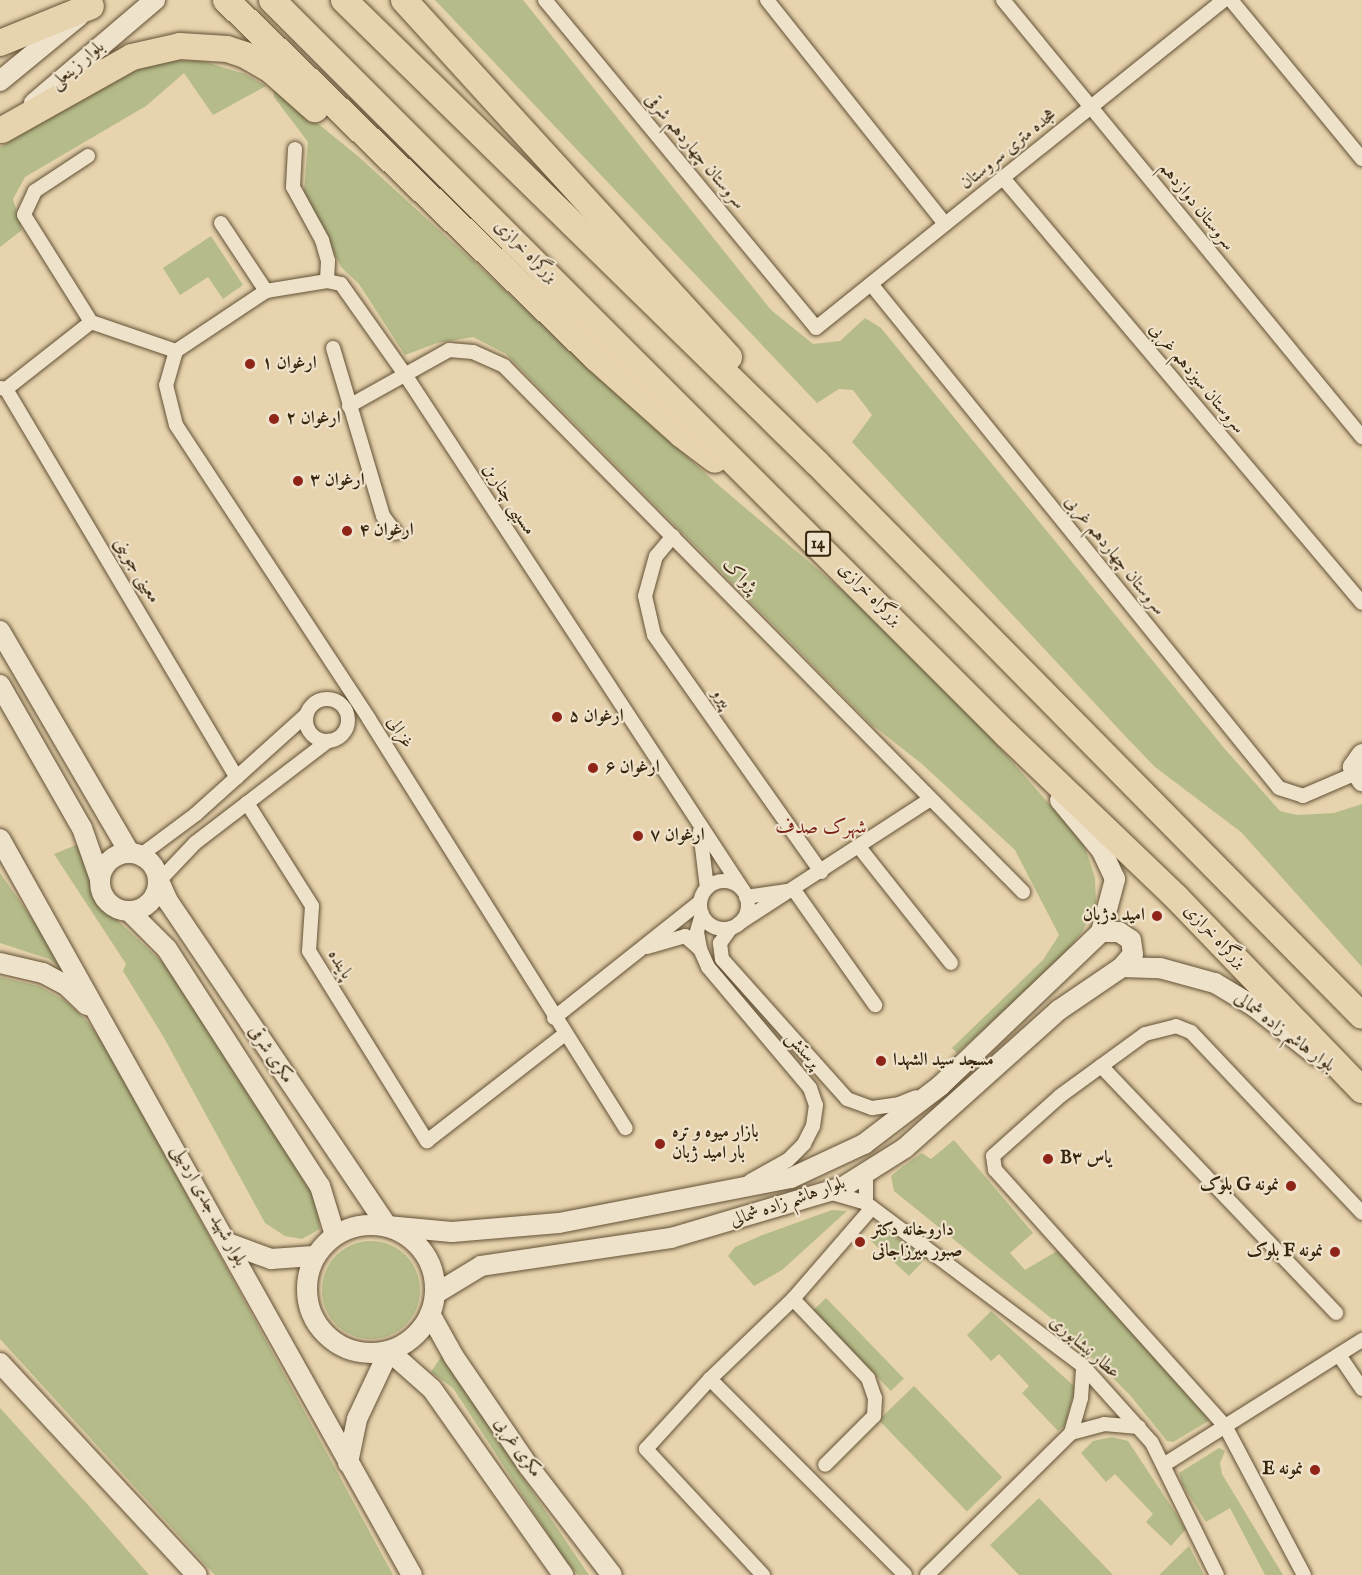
<!DOCTYPE html>
<meta charset="utf-8">
<style>
body{margin:0}
#map{position:relative;width:1362px;height:1575px;overflow:hidden;background:#e7d3ad;font-family:"IM FELL English",Amiri,serif}
div>[style]{position:absolute}
[style*='--x']{left:calc(var(--x)*1px);top:calc(var(--y)*1px);width:calc(var(--w)*1px);rotate:calc(var(--a)*1deg)}
.green>*{inset:0;background:#b5bc8a;transform-origin:0 0}
.round{border-radius:50%}
.roads{filter:drop-shadow(0 0 2px #635136) drop-shadow(0 0 2px #635136)}
.street>*{height:14px;margin:-7px;padding:0 7px;transform-origin:7px;border-radius:7px;background:#efe2ca}
.street>.ring{margin:-7px;padding:0;box-sizing:content-box;background:none;border:14px solid #efe2ca;border-radius:50%}
.secondary>*{height:20px;margin:-10px;padding:0 10px;transform-origin:10px;border-radius:10px;background:#efe2ca}
.secondary>.ring{margin:-10px;padding:0;box-sizing:content-box;background:none;border:20px solid #efe2ca;border-radius:50%}
.highway>*{height:26px;margin:-13px;padding:0 13px;transform-origin:13px;border-radius:13px;background:#e7d3ad}
.dots>*{width:16px;height:16px;translate:-50% -50%;box-sizing:border-box;border:3px solid #efe2ca;border-radius:50%}
span{translate:-50% -50%;white-space:nowrap;text-align:center;line-height:1.15;-webkit-text-stroke:4.5px #efe2ca;paint-order:stroke}
.shield-label span{padding:2px 4px;background:#efe2ca;border:2px solid;border-radius:4px;-webkit-text-stroke-width:0}
.shield-label{font-size:16px;color:#37260e;font-weight:700}
.street-label{font-size:18px;color:#37260e}
.poi-label{font-size:18px;color:#37260e;font-weight:700}
.left{translate:0 -50%;text-align:left}
.right{translate:-100% -50%;text-align:right}
.neighbourhood-label{font-size:20px;color:#7a1f14}
</style>
<div id="map">
<div class="green">
<i style="clip-path:polygon(435px 0,523px 0,771px 310px,813px 344px,840px 341px,865px 318px,881px 328px,1224px 748px,1280px 811px,1297px 815px,1334px 813px,1362px 804px,1362px 967px,1241px 832px,1155px 767px,1128px 739px,852px 442px,872px 415px,853px 390px,839px 389px,817px 403px)"></i>
<i style="clip-path:polygon(169px 60px,202px 61px,245px 74px,266px 86px,213px 115px,184px 73px,146px 106px,25px 177px,13px 199px,22px 230px,0 247px,0 147px,140px 66px)"></i>
<i style="clip-path:polygon(273px 87px,359px 157px,716px 483px,869px 613px,974px 718px,1084px 844px,1095px 878px,1096px 905px,1082px 932px,1055px 965px,957px 1053px,952px 1048px,1043px 960px,1059px 935px,1015px 850px,922px 764px,871px 724px,506px 354px,473px 337px,437px 343px,405px 355px,359px 284px,341px 267px,304px 192px,308px 142px,274px 97px)"></i>
<i style="clip-path:polygon(211px 236px,243px 285px,223px 299px,208px 277px,180px 295px,163px 268px)"></i>
<i style="clip-path:polygon(81px 843px,100px 904px,174px 973px,315px 1193px,320px 1229px,302px 1239px,285px 1236px,265px 1223px,163px 1036px,123px 971px,126px 964px,54px 854px)"></i>
<i style="clip-path:polygon(0 873px,73px 977px,49px 959px,0 943px)"></i>
<i style="clip-path:polygon(0 977px,39px 986px,64px 1000px,86px 1020px,107px 1048px,393px 1575px,215px 1575px,0 1339px)"></i>
<i style="clip-path:polygon(954px 1140px,1033px 1233px,1010px 1253px,1025px 1270px,1057px 1251px,1212px 1419px,1173px 1442px,1167px 1441px,1130px 1395px,1057px 1323px,894px 1191px,891px 1176px,902px 1167px,922px 1153px,931px 1159px)"></i>
<i style="clip-path:polygon(832px 1210px,847px 1211px,782px 1270px,754px 1286px,728px 1256px,735px 1247px,760px 1236px)"></i>
<i style="clip-path:polygon(885px 1234px,897px 1238px,927px 1257px,909px 1276px,870px 1240px)"></i>
<i class="round" style="left:322px;top:1241px;width:98px;height:98px"></i>
<i style="left:826px;top:1298px;width:112px;height:18px;rotate:46deg"></i>
<i style="clip-path:polygon(991px 1311px,1075px 1387px,1065px 1425px,1058px 1431px,1022px 1393px,1029px 1386px,999px 1354px,991px 1361px,967px 1335px)"></i>
<i style="clip-path:polygon(444px 1352px,521px 1475px,589px 1575px,578px 1575px,564px 1559px,453px 1388px,431px 1372px)"></i>
<i style="left:914px;top:1386px;width:127px;height:49px;rotate:46deg"></i>
<i style="clip-path:polygon(0 1408px,88px 1505px,149px 1575px,0 1575px)"></i>
<i style="clip-path:polygon(1112px 1437px,1128px 1441px,1186px 1529px,1171px 1546px,1146px 1522px,1153px 1514px,1115px 1474px,1106px 1482px,1081px 1453px,1093px 1441px)"></i>
<i style="clip-path:polygon(1219px 1448px,1225px 1451px,1220px 1463px,1222px 1474px,1283px 1575px,1265px 1575px,1230px 1508px,1206px 1522px,1182px 1484px,1179px 1473px)"></i>
<i style="clip-path:polygon(1039px 1498px,1113px 1575px,1019px 1575px,990px 1545px)"></i>
<i style="clip-path:polygon(1189px 1546px,1204px 1575px,1159px 1575px)"></i>
</div>
<div class="roads">
<div class="street">
<i style="--x:545;--y:0;--w:425;--a:50.4"></i>
<i style="--x:816;--y:328;--w:523;--a:-38.8"></i>
<i style="--x:767;--y:0;--w:286;--a:51.5"></i>
<i style="--x:1003;--y:0;--w:566;--a:50.6"></i>
<i style="--x:1231;--y:0;--w:206;--a:50.5"></i>
<i style="--x:295;--y:149;--w:38;--a:93"></i>
<i style="--x:293;--y:187;--w:60;--a:61.3"></i>
<i style="--x:322;--y:240;--w:22;--a:74"></i>
<i style="--x:328;--y:261;--w:20;--a:93"></i>
<i style="--x:88;--y:156;--w:64;--a:146.6"></i>
<i style="--x:35;--y:191;--w:26;--a:115"></i>
<i style="--x:24;--y:215;--w:126;--a:57.9"></i>
<i style="--x:91;--y:322;--w:90;--a:18.8"></i>
<i style="--x:1003;--y:178;--w:556;--a:49.81"></i>
<i style="--x:221;--y:223;--w:82;--a:56.5"></i>
<i style="--x:871;--y:284;--w:648;--a:51.01"></i>
<i style="--x:1279;--y:788;--w:25;--a:18"></i>
<i style="--x:1303;--y:796;--w:56;--a:-23.3"></i>
<i style="--x:333;--y:348;--w:175;--a:73.4"></i>
<i style="--x:383;--y:516;--w:21;--a:53"></i>
<i style="--x:176;--y:351;--w:35;--a:106"></i>
<i style="--x:166;--y:385;--w:41;--a:76"></i>
<i style="--x:176;--y:425;--w:352;--a:56.7"></i>
<i style="--x:369;--y:719;--w:483;--a:57.9"></i>
<i style="--x:176;--y:351;--w:108;--a:-33.7"></i>
<i style="--x:266;--y:291;--w:62;--a:-9.3"></i>
<i style="--x:327;--y:281;--w:14;--a:12"></i>
<i style="--x:341;--y:284;--w:109;--a:54.7"></i>
<i style="--x:404;--y:373;--w:618;--a:56.75"></i>
<i style="--x:0;--y:388;--w:6;--a:9"></i>
<i style="--x:6;--y:389;--w:452;--a:59.3"></i>
<i style="--x:6;--y:389;--w:108;--a:-38.2"></i>
<i style="--x:349;--y:406;--w:115;--a:-29.2"></i>
<i style="--x:449;--y:350;--w:24;--a:5"></i>
<i style="--x:473;--y:352;--w:34;--a:24"></i>
<i style="--x:504;--y:366;--w:739;--a:45.38"></i>
<i style="--x:673;--y:536;--w:26;--a:130"></i>
<i style="--x:656;--y:556;--w:41;--a:105.4"></i>
<i style="--x:645;--y:596;--w:40;--a:77"></i>
<i style="--x:654;--y:635;--w:290;--a:54.8"></i>
<i class="ring" style="left:306px;top:699px;width:28px;height:28px"></i>
<i style="--x:247;--y:803;--w:122;--a:57.7"></i>
<i style="--x:312;--y:906;--w:45;--a:93.8"></i>
<i style="--x:309;--y:951;--w:224;--a:58.2"></i>
<i style="--x:427;--y:1141;--w:175;--a:-37.8"></i>
<i style="--x:700;--y:831;--w:57;--a:83"></i>
<i style="--x:859;--y:847;--w:148;--a:51.6"></i>
<i style="--x:141;--y:855;--w:69;--a:-36.7"></i>
<i style="--x:196;--y:814;--w:149;--a:-42"></i>
<i style="--x:159;--y:881;--w:52;--a:-46.5"></i>
<i style="--x:195;--y:843;--w:168;--a:-37.5"></i>
<i class="ring" style="left:700px;top:881px;width:34px;height:34px"></i>
<i style="--x:794;--y:890;--w:141;--a:54.8"></i>
<i style="--x:746;--y:897;--w:40;--a:-8.5"></i>
<i style="--x:702;--y:914;--w:19;--a:106"></i>
<i style="--x:697;--y:932;--w:17;--a:80"></i>
<i style="--x:700;--y:949;--w:20;--a:66"></i>
<i style="--x:708;--y:967;--w:158;--a:49.9"></i>
<i style="--x:810;--y:1088;--w:18;--a:71"></i>
<i style="--x:816;--y:1105;--w:21;--a:98"></i>
<i style="--x:813;--y:1126;--w:20;--a:117"></i>
<i style="--x:804;--y:1144;--w:23;--a:135"></i>
<i style="--x:788;--y:1160;--w:43;--a:151.1"></i>
<i style="--x:738;--y:924;--w:228;--a:-33"></i>
<i style="--x:731;--y:928;--w:19;--a:126"></i>
<i style="--x:720;--y:943;--w:16;--a:83"></i>
<i style="--x:722;--y:959;--w:188;--a:48.2"></i>
<i style="--x:847;--y:1099;--w:27;--a:20"></i>
<i style="--x:872;--y:1108;--w:27;--a:-8"></i>
<i style="--x:899;--y:1104;--w:18;--a:-22"></i>
<i style="--x:647;--y:947;--w:40;--a:-16"></i>
<i style="--x:685;--y:936;--w:20;--a:41"></i>
<i style="--x:554;--y:1018;--w:186;--a:-38.5"></i>
<i style="--x:1101;--y:1066;--w:341;--a:46.4"></i>
<i style="--x:832;--y:1193;--w:35;--a:16"></i>
<i style="--x:866;--y:1203;--w:271;--a:36.9"></i>
<i style="--x:1083;--y:1366;--w:103;--a:48.1"></i>
<i style="--x:1152;--y:1443;--w:147;--a:63.8"></i>
<i style="--x:866;--y:1203;--w:31;--a:-90"></i>
<i style="--x:793;--y:1299;--w:109;--a:46.5"></i>
<i style="--x:868;--y:1378;--w:21;--a:71"></i>
<i style="--x:875;--y:1398;--w:18;--a:93"></i>
<i style="--x:874;--y:1416;--w:69;--a:135"></i>
<i style="--x:1339;--y:1355;--w:41;--a:55.9"></i>
<i style="--x:710;--y:1379;--w:276;--a:45.1"></i>
<i style="--x:1071;--y:1433;--w:34;--a:-15"></i>
<i style="--x:1104;--y:1424;--w:35;--a:5"></i>
<i style="--x:1165;--y:1464;--w:233;--a:-32.2"></i>
<i style="--x:763;--y:1575;--w:172;--a:-132.9"></i>
<i style="--x:646;--y:1449;--w:95;--a:-47.6"></i>
<i style="--x:710;--y:1379;--w:115;--a:-43.9"></i>
<i style="--x:793;--y:1299;--w:119;--a:-49.1"></i>
<i style="--x:927;--y:1575;--w:202;--a:-44.6"></i>
<i style="--x:1071;--y:1433;--w:36;--a:-74"></i>
<i style="--x:1081;--y:1398;--w:32;--a:-86"></i>
<i style="--x:1304;--y:1575;--w:169;--a:-117.9"></i>
<i style="--x:1225;--y:1426;--w:344;--a:-131.9"></i>
<i style="--x:995;--y:1170;--w:14;--a:-98"></i>
<i style="--x:993;--y:1156;--w:90;--a:-41.8"></i>
<i style="--x:1060;--y:1096;--w:105;--a:-36.1"></i>
<i style="--x:1145;--y:1034;--w:32;--a:-14"></i>
<i style="--x:1176;--y:1026;--w:16;--a:22"></i>
<i style="--x:1191;--y:1032;--w:249;--a:46.6"></i>
</div>
<div class="secondary">
<i style="--x:0;--y:81;--w:102;--a:-39.4"></i>
<i style="--x:34;--y:103;--w:159;--a:-40.4"></i>
<i style="--x:0;--y:631;--w:256;--a:59.7"></i>
<i style="--x:0;--y:685;--w:165;--a:60.2"></i>
<i style="--x:82;--y:828;--w:54;--a:70.6"></i>
<i style="--x:1362;--y:754;--w:16;--a:125"></i>
<i style="--x:1353;--y:767;--w:17;--a:57"></i>
<i style="--x:0;--y:839;--w:843;--a:60.76"></i>
<i class="ring" style="left:100px;top:853px;width:38px;height:38px"></i>
<i style="--x:159;--y:881;--w:22;--a:66"></i>
<i style="--x:168;--y:901;--w:392;--a:56"></i>
<i style="--x:387;--y:1226;--w:65;--a:5.3"></i>
<i style="--x:452;--y:1232;--w:107;--a:-4.8"></i>
<i style="--x:559;--y:1223;--w:236;--a:-11"></i>
<i style="--x:791;--y:1178;--w:81;--a:-25"></i>
<i style="--x:864;--y:1144;--w:96;--a:-37.3"></i>
<i style="--x:940;--y:1086;--w:223;--a:-43.7"></i>
<i style="--x:1101;--y:932;--w:55;--a:-75.2"></i>
<i style="--x:1115;--y:879;--w:31;--a:-115"></i>
<i style="--x:1102;--y:851;--w:66;--a:-129.5"></i>
<i style="--x:129;--y:911;--w:54;--a:45"></i>
<i style="--x:167;--y:949;--w:282;--a:57.2"></i>
<i style="--x:320;--y:1186;--w:51;--a:73"></i>
<i style="--x:1101;--y:932;--w:18;--a:0"></i>
<i style="--x:1119;--y:932;--w:14;--a:34"></i>
<i style="--x:1131;--y:940;--w:14;--a:82"></i>
<i style="--x:1133;--y:954;--w:17;--a:130"></i>
<i style="--x:0;--y:963;--w:44;--a:13.1"></i>
<i style="--x:43;--y:973;--w:26;--a:28"></i>
<i style="--x:66;--y:985;--w:29;--a:44"></i>
<i class="ring" style="left:307px;top:1225px;width:108px;height:108px"></i>
<i style="--x:230;--y:1244;--w:44;--a:20.1"></i>
<i style="--x:271;--y:1259;--w:43;--a:-4"></i>
<i style="--x:435;--y:1294;--w:54;--a:-31.3"></i>
<i style="--x:481;--y:1266;--w:192;--a:-8.4"></i>
<i style="--x:671;--y:1238;--w:179;--a:-16.5"></i>
<i style="--x:843;--y:1187;--w:73;--a:-32.2"></i>
<i style="--x:905;--y:1148;--w:207;--a:-41.9"></i>
<i style="--x:1059;--y:1010;--w:76;--a:-34.3"></i>
<i style="--x:1122;--y:967;--w:38;--a:2"></i>
<i style="--x:1160;--y:968;--w:57;--a:15.3"></i>
<i style="--x:1215;--y:983;--w:47;--a:31"></i>
<i style="--x:1255;--y:1007;--w:79;--a:38.3"></i>
<i style="--x:430;--y:1314;--w:49;--a:60.8"></i>
<i style="--x:454;--y:1357;--w:133;--a:55.7"></i>
<i style="--x:529;--y:1467;--w:136;--a:52.5"></i>
<i style="--x:0;--y:1363;--w:289;--a:47.1"></i>
<i style="--x:348;--y:1463;--w:45;--a:-78.4"></i>
<i style="--x:357;--y:1419;--w:75;--a:-64.8"></i>
<i style="--x:389;--y:1351;--w:57;--a:41.5"></i>
<i style="--x:432;--y:1389;--w:228;--a:54.8"></i>
</div>
<div class="highway">
<i style="--x:226;--y:0;--w:515;--a:44.06"></i>
<i style="--x:596;--y:358;--w:115;--a:41.8"></i>
<i style="--x:682;--y:435;--w:41;--a:37.1"></i>
<i style="--x:272;--y:0;--w:1039;--a:45"></i>
<i style="--x:1007;--y:735;--w:234;--a:43.8"></i>
<i style="--x:1176;--y:897;--w:268;--a:46.1"></i>
<i style="--x:344;--y:0;--w:662;--a:44.39"></i>
<i style="--x:817;--y:463;--w:776;--a:45.42"></i>
<i style="--x:404;--y:0;--w:483;--a:47.7"></i>
<i style="--x:0;--y:43;--w:98;--a:-22.1"></i>
<i style="--x:2;--y:130;--w:149;--a:-29.3"></i>
<i style="--x:132;--y:57;--w:49;--a:-12.9"></i>
<i style="--x:180;--y:46;--w:47;--a:3.7"></i>
<i style="--x:227;--y:49;--w:19;--a:18"></i>
<i style="--x:245;--y:55;--w:30;--a:30"></i>
<i style="--x:271;--y:70;--w:59;--a:41.6"></i>
</div>
</div>
<div class="dots">
<i style="left:250px;top:364px;background:#8f2418"></i>
<i style="left:274px;top:419px;background:#8f2418"></i>
<i style="left:298px;top:481px;background:#8f2418"></i>
<i style="left:347px;top:531px;background:#8f2418"></i>
<i style="left:557px;top:717px;background:#8f2418"></i>
<i style="left:593px;top:768px;background:#8f2418"></i>
<i style="left:638px;top:836px;background:#8f2418"></i>
<i style="left:1157px;top:916px;background:#8f2418"></i>
<i style="left:881px;top:1061px;background:#8f2418"></i>
<i style="left:660px;top:1144px;background:#8f2418"></i>
<i style="left:1048px;top:1159px;background:#8f2418"></i>
<i style="left:1291px;top:1186px;background:#8f2418"></i>
<i style="left:860px;top:1242px;background:#8f2418"></i>
<i style="left:1335px;top:1252px;background:#8f2418"></i>
<i style="left:1315px;top:1470px;background:#8f2418"></i>
</div>
<div class="shield-label">
<span style="left:818px;top:544px">14</span>
</div>
<div class="street-label">
<span style="left:78px;top:66px;rotate:-40deg">بلوار زینعلی</span>
<span style="left:1009px;top:150px;rotate:-39deg">هجده متری سروستان</span>
<span style="left:694px;top:152px;rotate:50deg">سروستان چهاردهم شرقی</span>
<span style="left:1196px;top:207px;rotate:51deg">سروستان دوازدهم</span>
<span style="left:525px;top:252px;rotate:45deg">بزرگراه خرازی</span>
<span style="left:1196px;top:379px;rotate:50deg">سروستان سیزدهم غربی</span>
<span style="left:508px;top:500px;rotate:57deg">مسیبی چناربن</span>
<span style="left:1114px;top:556px;rotate:51deg">سروستان چهاردهم غربی</span>
<span style="left:136px;top:571px;rotate:59deg">معینی جوینی</span>
<span style="left:739px;top:577px;rotate:46deg">پژواک</span>
<span style="left:869px;top:595px;rotate:45deg">بزرگراه خرازی</span>
<span style="left:721px;top:699px;rotate:55deg">پیرو</span>
<span style="left:399px;top:733px;rotate:58deg">غزالی</span>
<span style="left:1214px;top:937px;rotate:46deg">بزرگراه خرازی</span>
<span style="left:339px;top:965px;rotate:58deg">پاینده</span>
<span style="left:1284px;top:1033px;rotate:37deg">بلوار هاشم زاده شمالی</span>
<span style="left:802px;top:1051px;rotate:49deg">پرستش</span>
<span style="left:270px;top:1055px;rotate:56deg">مکری شرقی</span>
<span style="left:788px;top:1203px;rotate:-19deg">بلوار هاشم زاده شمالی</span>
<span style="left:208px;top:1206px;rotate:61deg">بلوار شهید جدی اردبیلی</span>
<span style="left:1084px;top:1348px;rotate:41deg">عطار نیشابوری</span>
<span style="left:517px;top:1448px;rotate:55deg">مکری غربی</span>
</div>
<div class="poi-label">
<span class="left" style="left:262px;top:364px">ارغوان ۱</span>
<span class="left" style="left:286px;top:419px">ارغوان ۲</span>
<span class="left" style="left:310px;top:481px">ارغوان ۳</span>
<span class="left" style="left:359px;top:531px">ارغوان ۴</span>
<span class="left" style="left:569px;top:717px">ارغوان ۵</span>
<span class="left" style="left:605px;top:768px">ارغوان ۶</span>
<span class="left" style="left:650px;top:836px">ارغوان ۷</span>
<span class="right" style="left:1145px;top:916px">امید دژبان</span>
<span class="left" style="left:893px;top:1061px">مسجد سید الشهدا</span>
<span class="left" style="left:672px;top:1144px">بازار میوه و تره<br>بار امید ژبان</span>
<span class="left" style="left:1060px;top:1159px">B۳ یاس</span>
<span class="right" style="left:1279px;top:1186px">بلوک G نمونه</span>
<span class="left" style="left:872px;top:1242px">داروخانه دکتر<br>صبور میرزاجانی</span>
<span class="right" style="left:1323px;top:1252px">بلوک F نمونه</span>
<span class="right" style="left:1303px;top:1470px">E نمونه</span>
</div>
<div class="neighbourhood-label">
<span style="left:821px;top:827px">شهرک صدف</span>
</div>
</div>
